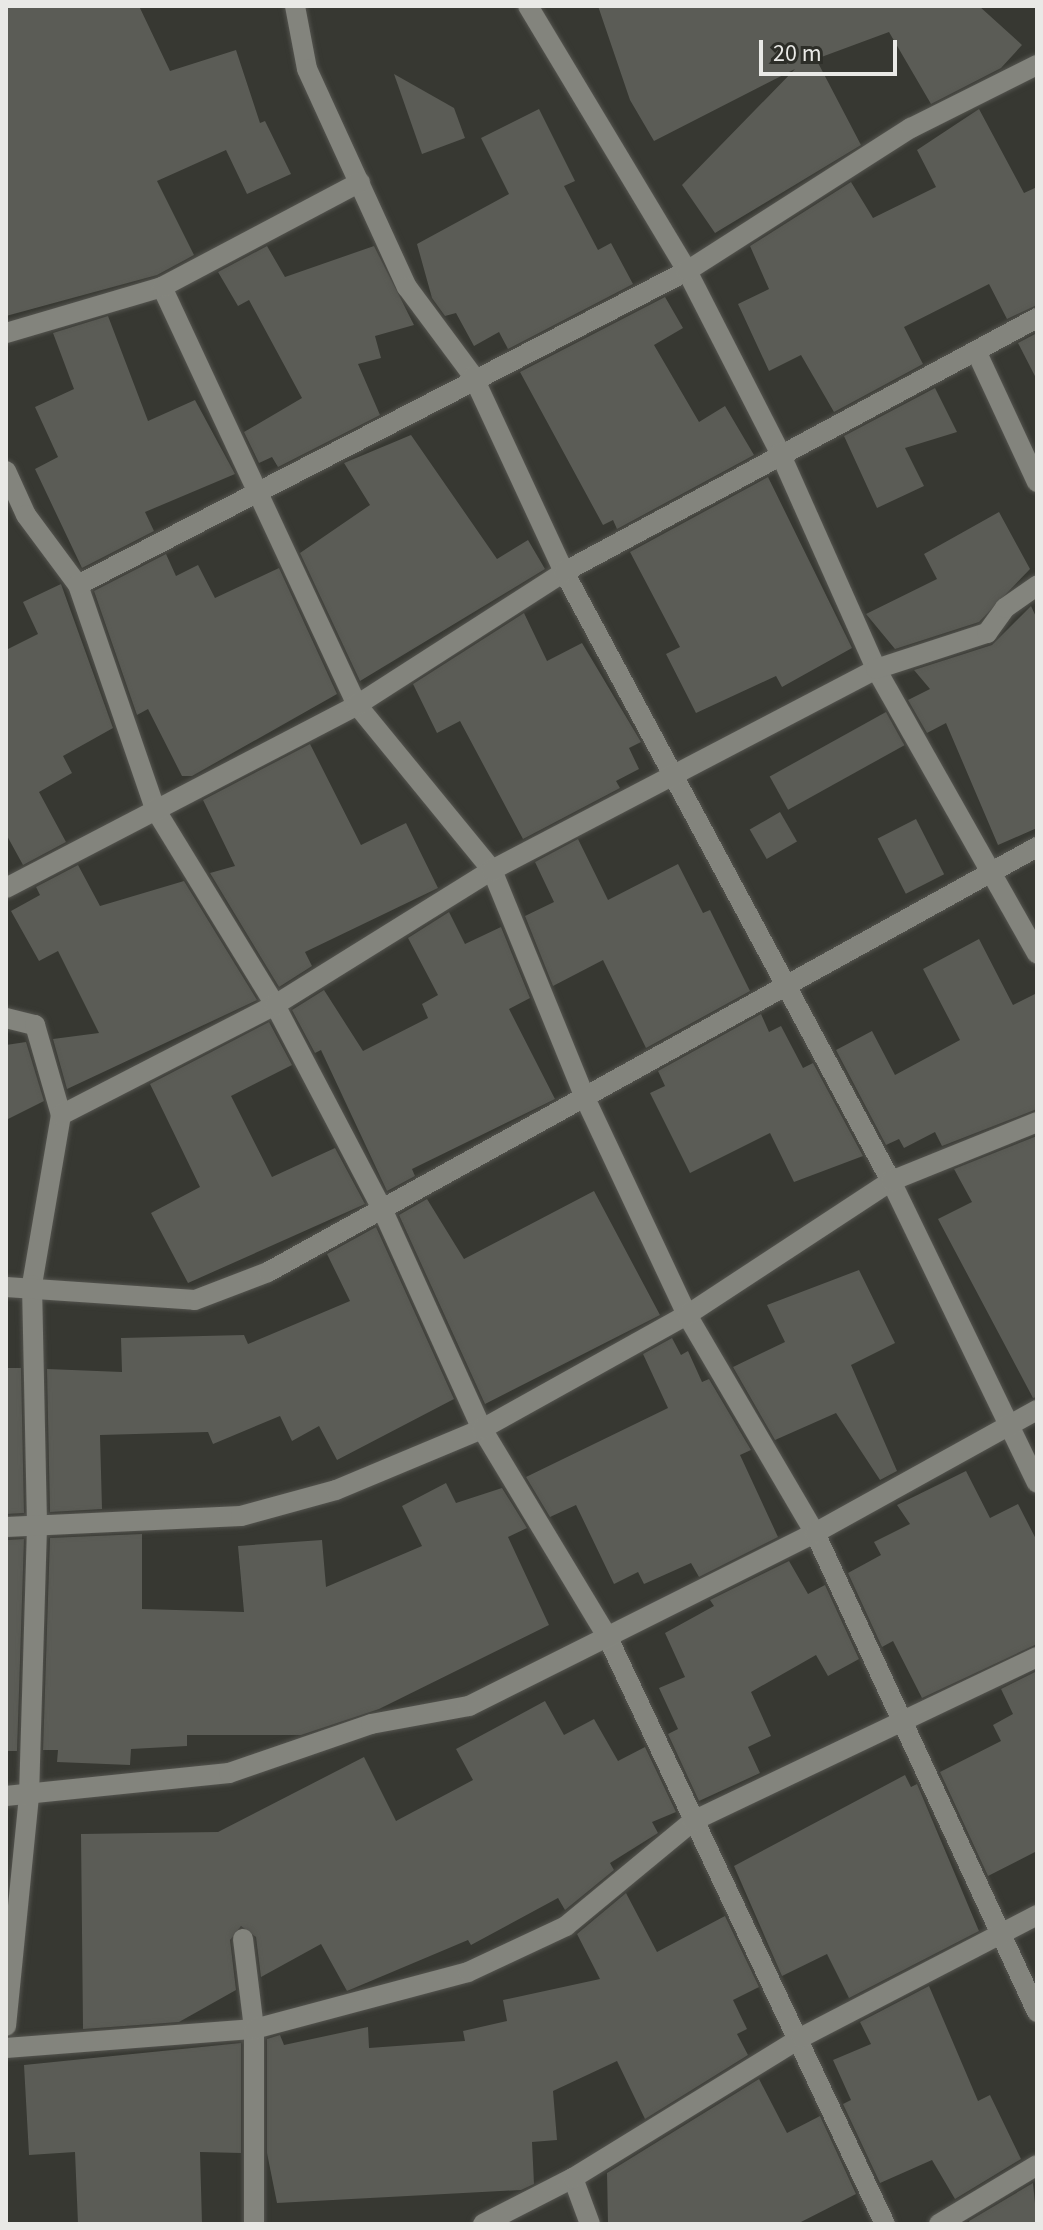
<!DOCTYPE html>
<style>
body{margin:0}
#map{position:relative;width:1043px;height:2230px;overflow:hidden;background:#373832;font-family:"Source Sans 3",sans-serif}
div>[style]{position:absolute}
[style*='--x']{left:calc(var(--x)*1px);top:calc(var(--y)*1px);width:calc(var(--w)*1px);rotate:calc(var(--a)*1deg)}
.building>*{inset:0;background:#5b5c56;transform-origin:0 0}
.roads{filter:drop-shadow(0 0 2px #54544f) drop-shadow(0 0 2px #54544f)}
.minor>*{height:20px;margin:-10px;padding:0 10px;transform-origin:10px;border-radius:10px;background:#83847d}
span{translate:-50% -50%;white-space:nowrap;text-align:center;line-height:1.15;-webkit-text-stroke:6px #2d2e28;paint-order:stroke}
.frame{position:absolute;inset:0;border:8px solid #e9e9e6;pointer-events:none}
.scale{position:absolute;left:759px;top:40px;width:138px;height:36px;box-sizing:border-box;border:4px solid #e9e9e6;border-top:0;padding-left:10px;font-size:24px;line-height:28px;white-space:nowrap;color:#e9e9e6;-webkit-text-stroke:6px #2d2e28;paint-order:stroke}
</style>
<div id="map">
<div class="building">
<i style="clip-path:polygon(6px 6px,139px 6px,170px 71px,236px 50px,260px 123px,265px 121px,291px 174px,247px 194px,226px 150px,157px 181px,194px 255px,157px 275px,6px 316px)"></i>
<i style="clip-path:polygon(598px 6px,979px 6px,1022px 45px,1001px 68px,931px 104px,889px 32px,816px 59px,861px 145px,715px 233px,682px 185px,795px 69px,654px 141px,630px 100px)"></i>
<i style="clip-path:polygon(394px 74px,454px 108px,465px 138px,422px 154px)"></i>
<i style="clip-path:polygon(539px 109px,575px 181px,564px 186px,598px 250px,611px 243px,633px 284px,508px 349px,499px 332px,474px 346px,456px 313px,445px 316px,432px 298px,417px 244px,509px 194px,481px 138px)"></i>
<i style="clip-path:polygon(979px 109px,1024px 193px,1037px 187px,1037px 305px,1007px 319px,989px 284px,904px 327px,923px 364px,834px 412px,801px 355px,769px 371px,738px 304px,769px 289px,750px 246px,851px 182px,873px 218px,936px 187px,917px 150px)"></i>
<i style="clip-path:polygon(267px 246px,285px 277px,374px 246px,414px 325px,375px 336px,381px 358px,358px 364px,380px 415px,278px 467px,272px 457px,259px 463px,244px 432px,302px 398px,249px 300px,238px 306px,218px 272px)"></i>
<i style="clip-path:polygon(665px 297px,683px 328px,654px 345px,699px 422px,725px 406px,754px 455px,617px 529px,613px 520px,603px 525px,520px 372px)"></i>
<i style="clip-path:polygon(108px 316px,148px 421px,195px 400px,235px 474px,145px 512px,154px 531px,82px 568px,35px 469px,58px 457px,35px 407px,74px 389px,53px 333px)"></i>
<i style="clip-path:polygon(1037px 333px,1037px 380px,1018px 343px)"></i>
<i style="clip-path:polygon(935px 388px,957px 432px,905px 448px,924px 486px,877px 508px,844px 436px)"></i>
<i style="clip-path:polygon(411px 435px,497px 559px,528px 540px,545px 569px,360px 681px,300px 553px,370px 505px,344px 463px)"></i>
<i style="clip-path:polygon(768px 477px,852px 648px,782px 687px,776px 676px,696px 713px,666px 654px,680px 647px,630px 552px)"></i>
<i style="clip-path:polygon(999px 512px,1030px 569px,979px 622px,895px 649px,866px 614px,937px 579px,924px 554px)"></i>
<i style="clip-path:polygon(166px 554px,176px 576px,198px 565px,215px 598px,279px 568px,337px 694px,192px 776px,182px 776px,148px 709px,137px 715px,94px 591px)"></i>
<i style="clip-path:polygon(61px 584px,113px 728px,63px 756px,72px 773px,39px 792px,66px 842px,23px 865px,6px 834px,6px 650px,38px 634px,23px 602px)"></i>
<i style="clip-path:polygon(1031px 606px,1037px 619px,1037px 828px,998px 845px,946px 723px,927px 733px,908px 700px,930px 689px,914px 670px,992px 645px)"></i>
<i style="clip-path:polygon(524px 613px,547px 661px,582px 643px,641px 742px,629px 748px,639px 769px,616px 781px,620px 788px,523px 839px,460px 721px,437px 733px,413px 684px)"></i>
<i style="left:886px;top:712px;width:38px;height:133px;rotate:61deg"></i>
<i style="clip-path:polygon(310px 744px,361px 845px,406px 823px,438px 888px,305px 952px,312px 966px,279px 987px,210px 873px,235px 866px,203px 800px)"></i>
<i style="left:780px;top:812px;width:34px;height:35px;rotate:60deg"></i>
<i style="left:916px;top:819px;width:62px;height:43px;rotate:63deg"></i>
<i style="clip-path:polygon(578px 839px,608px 900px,678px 864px,703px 913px,710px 910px,750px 991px,646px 1048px,603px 960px,553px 986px,525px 916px,554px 902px,535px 862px)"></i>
<i style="clip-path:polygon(78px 865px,100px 906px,184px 881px,257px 1000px,67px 1089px,53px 1039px,99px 1033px,58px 951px,39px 961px,11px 911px,40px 895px,36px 887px)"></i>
<i style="clip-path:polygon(449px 912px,465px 944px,501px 927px,530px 998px,509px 1009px,555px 1099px,412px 1169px,415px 1176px,387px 1191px,321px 1050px,315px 1053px,292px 1010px,324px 990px,363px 1051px,428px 1018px,422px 1004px,438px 995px,408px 938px)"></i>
<i style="clip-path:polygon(979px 939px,1013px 1005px,1037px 993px,1037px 1109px,942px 1146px,935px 1132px,904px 1148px,899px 1139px,886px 1145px,836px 1050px,872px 1031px,895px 1075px,960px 1040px,923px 969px)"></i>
<i style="clip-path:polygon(761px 1014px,769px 1032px,781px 1026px,803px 1068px,813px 1063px,863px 1156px,794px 1182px,770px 1133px,690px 1173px,650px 1093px,665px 1086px,658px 1071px)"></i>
<i style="clip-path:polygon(269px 1022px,292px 1065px,231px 1096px,272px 1177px,335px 1148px,365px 1204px,188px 1283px,151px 1213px,200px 1187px,150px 1084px)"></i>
<i style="clip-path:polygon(26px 1042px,44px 1101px,6px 1120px,6px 1045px)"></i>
<i style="clip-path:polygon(1037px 1136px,1037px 1397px,1033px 1398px,938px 1219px,972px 1202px,954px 1169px)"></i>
<i style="clip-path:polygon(594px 1191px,660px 1315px,485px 1404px,399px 1215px,427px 1199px,464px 1259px)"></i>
<i style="clip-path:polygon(376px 1227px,454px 1399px,337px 1460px,319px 1426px,292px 1441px,280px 1416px,213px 1444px,208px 1432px,100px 1435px,102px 1509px,50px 1512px,47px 1369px,122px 1372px,121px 1338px,244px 1335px,248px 1344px,350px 1301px,327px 1254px)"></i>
<i style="clip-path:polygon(859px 1270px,895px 1343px,851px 1365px,897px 1471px,880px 1480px,836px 1413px,775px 1440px,733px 1367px,785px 1342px,767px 1305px)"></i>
<i style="clip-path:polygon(672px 1338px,681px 1355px,688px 1351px,702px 1382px,709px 1379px,751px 1450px,740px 1455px,778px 1537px,699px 1577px,691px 1563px,644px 1584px,638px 1572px,614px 1584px,576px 1505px,550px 1517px,526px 1477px,668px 1408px,643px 1354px)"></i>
<i style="clip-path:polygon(6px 1368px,21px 1368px,24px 1513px,6px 1514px)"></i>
<i style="clip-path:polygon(966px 1471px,990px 1518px,1018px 1504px,1037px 1541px,1037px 1644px,922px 1698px,893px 1641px,882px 1647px,848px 1573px,881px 1555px,874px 1542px,910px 1524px,897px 1505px)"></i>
<i style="clip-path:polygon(446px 1483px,456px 1503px,502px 1488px,527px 1528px,508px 1537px,549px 1625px,379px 1709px,301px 1735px,187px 1735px,187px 1746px,131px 1749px,130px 1765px,57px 1762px,58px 1750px,43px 1750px,50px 1538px,142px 1534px,142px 1609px,244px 1612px,238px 1546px,322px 1540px,326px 1587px,422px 1546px,402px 1506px)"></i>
<i style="clip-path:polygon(24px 1539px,17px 1751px,6px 1751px,6px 1540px)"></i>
<i style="clip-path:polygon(789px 1561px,808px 1594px,825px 1585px,859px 1659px,828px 1676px,816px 1655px,751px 1692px,771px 1736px,748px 1747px,760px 1773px,699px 1801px,668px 1734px,678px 1729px,659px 1688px,685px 1677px,665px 1633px,714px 1606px,710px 1600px)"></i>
<i style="clip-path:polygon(1037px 1671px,1037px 1851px,988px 1876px,940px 1772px,1001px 1741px,993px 1725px,1013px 1714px,1001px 1689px)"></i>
<i style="clip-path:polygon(545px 1701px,564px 1735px,594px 1719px,618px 1761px,645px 1747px,676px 1812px,652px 1822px,658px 1833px,610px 1863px,614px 1870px,565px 1910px,558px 1898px,471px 1945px,468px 1940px,347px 1991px,321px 1944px,261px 1977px,256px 1937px,241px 1926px,230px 1940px,236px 1990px,179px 2022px,83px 2029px,81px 1834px,218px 1832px,364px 1757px,396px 1821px,473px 1780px,456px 1749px)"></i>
<i style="clip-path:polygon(905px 1775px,911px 1787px,917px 1784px,979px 1931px,849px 1998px,827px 1954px,782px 1976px,734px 1866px)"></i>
<i style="clip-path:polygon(626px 1893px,657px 1952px,725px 1916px,759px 1987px,733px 2000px,747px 2029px,737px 2034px,748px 2055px,645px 2119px,617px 2061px,553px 2091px,557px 2140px,532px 2142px,534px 2184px,521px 2190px,277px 2203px,267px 2153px,267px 2039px,280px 2035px,284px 2045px,368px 2027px,369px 2048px,465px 2041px,463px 2031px,507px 2021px,503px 2000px,600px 1979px,577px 1934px)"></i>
<i style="clip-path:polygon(929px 1986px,978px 2101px,990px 2095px,1021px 2159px,955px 2199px,932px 2160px,880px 2183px,843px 2104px,851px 2100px,833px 2060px,871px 2044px,860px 2022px)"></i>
<i style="clip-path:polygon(241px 2043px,241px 2153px,200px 2152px,202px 2224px,78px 2224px,75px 2152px,29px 2155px,24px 2065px)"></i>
<i style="clip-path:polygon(759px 2079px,787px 2133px,820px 2116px,856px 2194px,797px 2224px,608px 2224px,607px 2173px)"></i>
<i style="clip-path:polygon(1033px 2183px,1037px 2224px,970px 2224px,969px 2221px)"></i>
</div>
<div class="roads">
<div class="minor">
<i style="--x:295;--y:6;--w:64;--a:79.2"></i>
<i style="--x:307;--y:69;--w:240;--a:65.4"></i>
<i style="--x:407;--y:287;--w:111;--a:53.4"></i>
<i style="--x:473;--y:376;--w:216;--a:65.1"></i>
<i style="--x:564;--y:572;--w:691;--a:61.77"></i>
<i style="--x:891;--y:1181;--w:335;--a:64.2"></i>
<i style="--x:528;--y:6;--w:309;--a:59"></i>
<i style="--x:687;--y:271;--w:204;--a:62.9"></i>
<i style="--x:780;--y:453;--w:236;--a:66"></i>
<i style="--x:876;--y:669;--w:327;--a:60.5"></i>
<i style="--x:162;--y:287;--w:461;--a:65"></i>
<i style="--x:357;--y:705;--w:213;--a:50.7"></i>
<i style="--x:492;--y:870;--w:246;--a:67.8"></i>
<i style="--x:585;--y:1098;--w:240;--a:64.8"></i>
<i style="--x:687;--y:1315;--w:253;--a:59.6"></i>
<i style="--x:815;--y:1533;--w:528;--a:65.13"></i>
<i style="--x:6;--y:333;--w:163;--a:-16.4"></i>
<i style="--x:162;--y:287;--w:224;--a:-27.9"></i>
<i style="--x:978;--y:355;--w:140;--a:65.1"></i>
<i style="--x:6;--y:471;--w:48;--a:65.6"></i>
<i style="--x:26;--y:515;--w:87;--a:53.4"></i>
<i style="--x:78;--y:585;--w:237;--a:71"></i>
<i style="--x:155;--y:809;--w:230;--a:58.5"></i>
<i style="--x:275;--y:1005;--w:233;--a:62.3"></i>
<i style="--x:383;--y:1211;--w:239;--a:65.6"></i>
<i style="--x:482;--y:1429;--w:242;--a:58.9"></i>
<i style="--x:607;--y:1636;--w:650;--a:64.7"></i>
<i style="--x:78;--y:585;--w:685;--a:-27.28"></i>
<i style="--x:687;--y:271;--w:266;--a:-32.6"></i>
<i style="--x:911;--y:128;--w:141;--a:-26.6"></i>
<i style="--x:6;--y:888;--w:396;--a:-27.5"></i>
<i style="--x:357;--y:705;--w:246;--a:-32.7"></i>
<i style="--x:564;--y:572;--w:537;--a:-28.24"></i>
<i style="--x:6;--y:1018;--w:30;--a:14"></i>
<i style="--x:35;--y:1025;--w:94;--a:73.9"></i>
<i style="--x:61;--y:1115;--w:172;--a:99.7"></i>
<i style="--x:32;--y:1285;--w:242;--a:88.8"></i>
<i style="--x:37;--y:1527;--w:269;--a:91.7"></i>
<i style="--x:29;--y:1796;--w:231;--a:95.7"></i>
<i style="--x:61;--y:1115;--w:241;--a:-27.2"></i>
<i style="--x:275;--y:1005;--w:256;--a:-31.9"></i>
<i style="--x:492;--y:870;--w:433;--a:-27.6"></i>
<i style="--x:876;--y:669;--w:117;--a:-18"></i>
<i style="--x:987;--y:633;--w:31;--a:-54"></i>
<i style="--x:1005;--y:608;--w:39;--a:-35"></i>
<i style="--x:6;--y:1287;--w:189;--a:3.9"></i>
<i style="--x:195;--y:1300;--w:78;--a:-21"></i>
<i style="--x:268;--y:1272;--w:879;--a:-28.93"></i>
<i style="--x:6;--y:1527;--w:235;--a:-2.7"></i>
<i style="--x:241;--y:1516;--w:98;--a:-15.3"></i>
<i style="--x:336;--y:1490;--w:158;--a:-22.7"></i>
<i style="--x:482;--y:1429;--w:235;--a:-29.1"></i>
<i style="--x:687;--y:1315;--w:244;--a:-33.3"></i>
<i style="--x:891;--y:1181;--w:157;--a:-22"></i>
<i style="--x:6;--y:1796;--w:224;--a:-5.9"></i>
<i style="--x:229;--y:1773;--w:150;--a:-19"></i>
<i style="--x:371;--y:1724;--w:100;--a:-10.4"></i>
<i style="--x:469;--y:1706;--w:387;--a:-26.6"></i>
<i style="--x:815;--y:1533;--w:254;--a:-29"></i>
<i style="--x:243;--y:1939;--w:91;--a:83"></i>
<i style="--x:254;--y:2029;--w:195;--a:90"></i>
<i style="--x:6;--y:2048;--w:249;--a:-4.4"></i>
<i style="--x:254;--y:2029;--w:221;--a:-14.9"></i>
<i style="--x:468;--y:1972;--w:108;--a:-25.1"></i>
<i style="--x:566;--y:1926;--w:165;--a:-39.6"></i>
<i style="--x:693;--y:1821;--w:381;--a:-25.5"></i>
<i style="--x:573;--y:2178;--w:49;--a:69.7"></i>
<i style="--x:483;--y:2224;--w:101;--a:-27.1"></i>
<i style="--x:573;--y:2178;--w:269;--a:-31.6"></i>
<i style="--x:802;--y:2037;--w:265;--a:-27.4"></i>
<i style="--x:939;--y:2224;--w:114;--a:-31"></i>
</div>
</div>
<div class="frame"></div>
<div class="scale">20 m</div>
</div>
